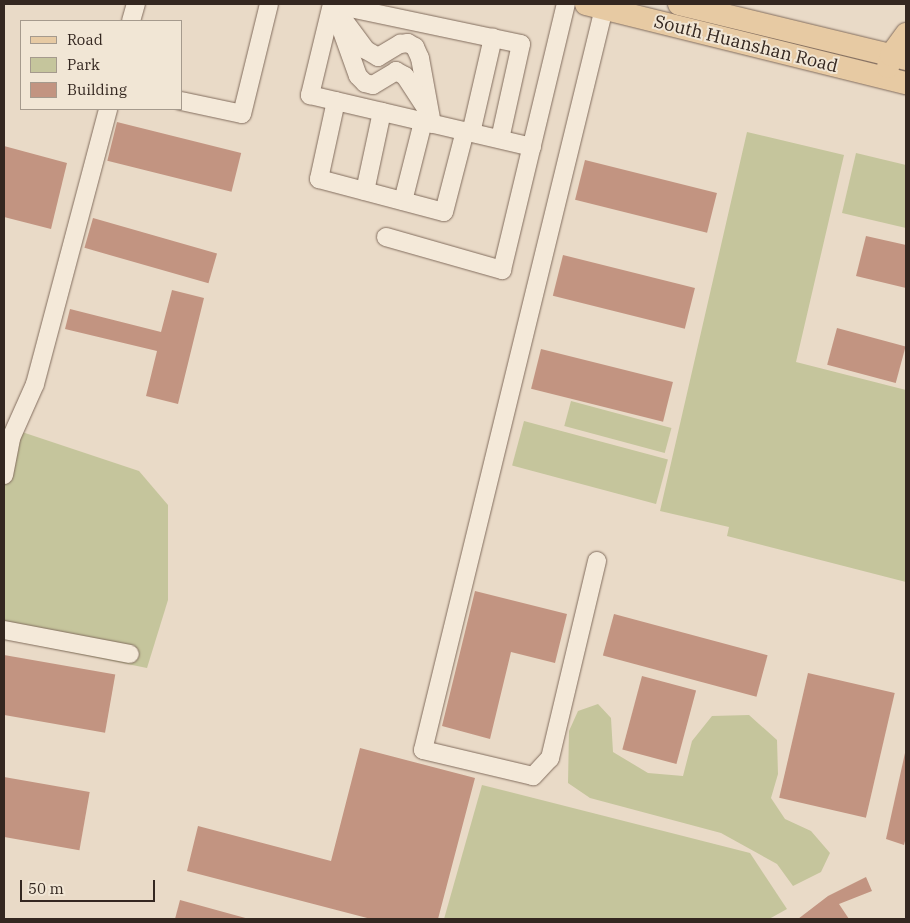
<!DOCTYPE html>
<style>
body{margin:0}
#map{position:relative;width:910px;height:923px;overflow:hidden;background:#e9dac7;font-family:"IBM Plex Serif",serif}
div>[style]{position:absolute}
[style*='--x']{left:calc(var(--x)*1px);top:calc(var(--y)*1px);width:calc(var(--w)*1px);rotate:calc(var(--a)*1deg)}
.green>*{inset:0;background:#c5c59c;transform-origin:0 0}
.building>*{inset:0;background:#c29481;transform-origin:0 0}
.roads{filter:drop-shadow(0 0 1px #826d5e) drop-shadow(0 0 1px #826d5e)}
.minor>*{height:18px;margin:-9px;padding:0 9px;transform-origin:9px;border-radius:9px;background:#f4e9d9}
.major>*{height:22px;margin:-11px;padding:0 11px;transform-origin:11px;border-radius:11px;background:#e7caa3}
span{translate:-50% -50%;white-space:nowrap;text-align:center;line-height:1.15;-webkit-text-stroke:4px #f1e6d5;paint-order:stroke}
.street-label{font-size:18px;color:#342720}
.frame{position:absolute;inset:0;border:5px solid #342720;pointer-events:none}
.legend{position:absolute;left:20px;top:20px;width:162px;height:90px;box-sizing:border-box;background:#f1e6d5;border:1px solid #a59a8d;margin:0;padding:6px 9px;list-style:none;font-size:15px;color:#342720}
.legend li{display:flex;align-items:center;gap:10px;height:25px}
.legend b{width:25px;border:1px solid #a59a8d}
.scale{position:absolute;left:20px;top:880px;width:135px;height:22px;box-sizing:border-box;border:2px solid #342720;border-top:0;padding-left:6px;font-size:15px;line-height:18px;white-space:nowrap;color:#342720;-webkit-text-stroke:4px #f1e6d5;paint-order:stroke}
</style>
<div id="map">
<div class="green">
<i style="clip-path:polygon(747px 132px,844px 155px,796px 362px,906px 390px,906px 582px,727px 536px,729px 527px,660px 511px)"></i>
<i style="clip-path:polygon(856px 153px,906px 165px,906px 228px,842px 213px)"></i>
<i style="left:571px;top:401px;width:104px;height:26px;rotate:15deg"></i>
<i style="left:524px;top:421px;width:149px;height:46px;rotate:15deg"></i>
<i style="clip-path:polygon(4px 426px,139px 471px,168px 505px,168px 600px,147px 668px,4px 639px)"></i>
<i style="clip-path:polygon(598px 704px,611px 718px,613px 752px,648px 773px,683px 776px,692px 741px,712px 716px,749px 715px,777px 740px,778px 774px,771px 798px,785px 819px,811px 831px,830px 853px,821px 872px,793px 886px,777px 864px,721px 833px,590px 798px,568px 783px,569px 731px,578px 711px)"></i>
<i style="clip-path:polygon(482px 785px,750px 853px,787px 909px,769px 919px,444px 919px)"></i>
</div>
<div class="building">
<i style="left:117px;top:122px;width:128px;height:40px;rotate:14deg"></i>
<i style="clip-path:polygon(4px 146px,67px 163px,51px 229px,4px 217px)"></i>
<i style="left:585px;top:160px;width:136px;height:41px;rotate:14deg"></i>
<i style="left:93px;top:218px;width:129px;height:31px;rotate:16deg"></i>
<i style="clip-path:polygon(866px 236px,906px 245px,906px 288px,856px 276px)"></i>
<i style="left:563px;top:255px;width:136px;height:42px;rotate:14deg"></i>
<i style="clip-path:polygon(172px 290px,204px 298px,178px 404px,146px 396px,157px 351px,65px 329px,70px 309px,161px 332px)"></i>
<i style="left:837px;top:328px;width:71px;height:38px;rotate:15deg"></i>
<i style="left:541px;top:349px;width:136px;height:41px;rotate:14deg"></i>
<i style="clip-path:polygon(475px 591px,567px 614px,555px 663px,511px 652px,490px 739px,442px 726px)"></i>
<i style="left:614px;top:614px;width:159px;height:43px;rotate:15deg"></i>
<i style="left:4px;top:655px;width:113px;height:59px;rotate:10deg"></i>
<i style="left:808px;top:673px;width:89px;height:128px;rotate:13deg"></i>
<i style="left:642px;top:676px;width:56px;height:76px;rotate:15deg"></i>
<i style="clip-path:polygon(360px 748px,475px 778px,438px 919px,371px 919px,187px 871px,198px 826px,331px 861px)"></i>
<i style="clip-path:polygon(905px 753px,906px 837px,904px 845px,886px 839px)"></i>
<i style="left:4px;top:777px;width:87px;height:59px;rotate:10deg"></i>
<i style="clip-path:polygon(866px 877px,872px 891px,839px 904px,849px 919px,798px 919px,828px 896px)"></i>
<i style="clip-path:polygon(180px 900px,249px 919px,175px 919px)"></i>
</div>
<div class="roads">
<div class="minor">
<i style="--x:332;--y:4;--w:57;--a:53.5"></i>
<i style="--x:366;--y:50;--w:14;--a:30"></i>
<i style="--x:378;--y:57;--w:26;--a:-31"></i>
<i style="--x:400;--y:44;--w:8;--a:-7"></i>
<i style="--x:408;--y:43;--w:8;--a:30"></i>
<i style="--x:415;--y:47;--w:12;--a:66"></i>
<i style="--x:420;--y:58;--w:67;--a:79.7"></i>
<i style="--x:131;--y:21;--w:18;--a:-74"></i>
<i style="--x:339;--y:23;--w:56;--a:70.3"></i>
<i style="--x:358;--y:76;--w:10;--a:45"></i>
<i style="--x:365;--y:83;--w:8;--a:14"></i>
<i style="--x:373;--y:85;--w:27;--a:-31"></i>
<i style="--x:396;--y:71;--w:10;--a:29"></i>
<i style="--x:405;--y:76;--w:35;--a:57"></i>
<i style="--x:181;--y:101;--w:62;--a:12"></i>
<i style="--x:242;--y:114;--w:113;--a:-76.2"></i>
<i style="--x:336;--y:101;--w:80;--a:102.3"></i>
<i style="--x:319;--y:179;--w:129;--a:14.8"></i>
<i style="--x:444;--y:212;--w:84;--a:-75.5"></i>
<i style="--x:471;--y:133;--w:98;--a:-77"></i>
<i style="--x:500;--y:139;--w:97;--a:-77.5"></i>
<i style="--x:521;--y:44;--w:193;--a:-168.1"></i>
<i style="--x:332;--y:4;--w:94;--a:103.6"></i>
<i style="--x:310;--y:95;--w:228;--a:13.2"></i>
<i style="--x:365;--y:191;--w:81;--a:-77.9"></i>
<i style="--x:403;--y:201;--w:81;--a:-75.8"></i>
<i style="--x:386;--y:237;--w:121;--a:15.9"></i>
<i style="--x:502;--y:270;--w:274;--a:-76.5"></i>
<i style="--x:4;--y:475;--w:38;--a:-79"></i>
<i style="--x:11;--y:438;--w:59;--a:-66"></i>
<i style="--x:35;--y:384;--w:285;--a:-75.1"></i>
<i style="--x:597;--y:561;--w:203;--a:103.4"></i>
<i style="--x:550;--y:758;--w:25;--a:133"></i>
<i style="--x:533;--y:776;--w:113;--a:-166.7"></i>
<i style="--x:423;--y:750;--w:764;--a:-76.29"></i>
<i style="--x:4;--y:630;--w:128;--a:10.8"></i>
</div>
<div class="major">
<i style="--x:586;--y:4;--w:330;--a:13.9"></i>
<i style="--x:679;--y:4;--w:234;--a:13.6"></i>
<i style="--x:888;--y:67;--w:12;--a:-76"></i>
<i style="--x:891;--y:55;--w:26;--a:-54"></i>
</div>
</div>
<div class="street-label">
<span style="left:746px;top:44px;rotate:14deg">South Huanshan Road</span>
</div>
<div class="frame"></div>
<ul class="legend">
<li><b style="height:6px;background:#e7caa3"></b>Road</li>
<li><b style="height:14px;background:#c5c59c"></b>Park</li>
<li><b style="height:14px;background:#c29481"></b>Building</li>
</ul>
<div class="scale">50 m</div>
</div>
